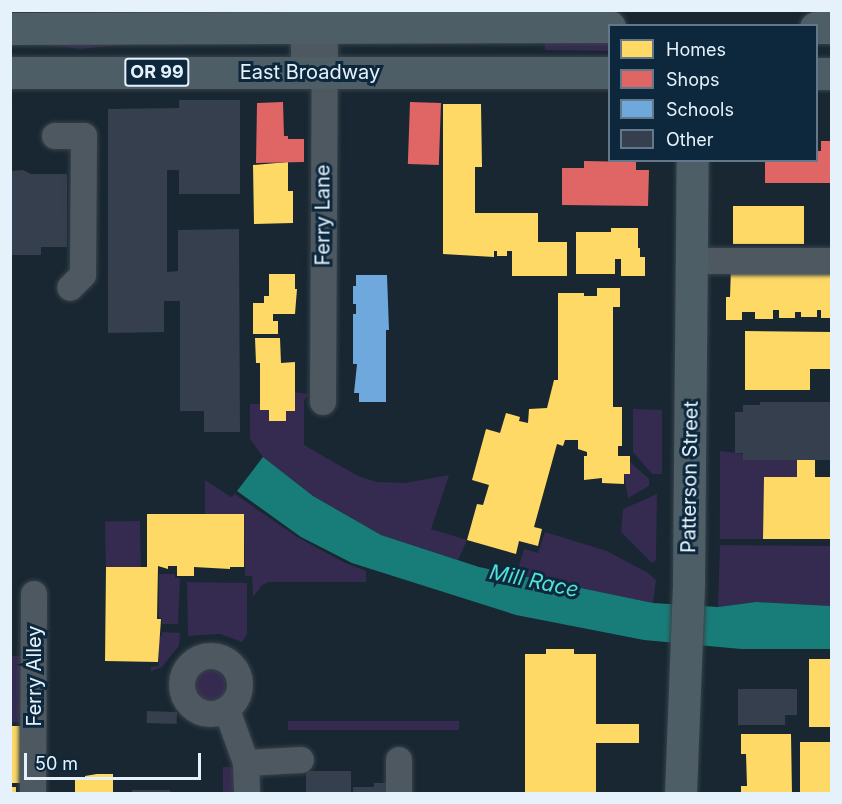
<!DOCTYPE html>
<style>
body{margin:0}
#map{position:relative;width:842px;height:804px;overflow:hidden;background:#182732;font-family:Inter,sans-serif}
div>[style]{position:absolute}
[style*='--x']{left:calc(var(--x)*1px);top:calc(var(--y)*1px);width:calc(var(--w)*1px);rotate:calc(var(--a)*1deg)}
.green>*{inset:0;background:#352a50;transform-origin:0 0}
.round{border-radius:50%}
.water>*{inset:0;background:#187d78}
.homes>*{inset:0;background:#ffd966;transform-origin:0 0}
.shops>*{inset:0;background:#e06666;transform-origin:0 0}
.schools>*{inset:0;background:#6fa8dc}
.building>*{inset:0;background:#353f4e;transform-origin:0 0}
.roads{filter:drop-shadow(0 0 2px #37424a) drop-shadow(0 0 2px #37424a)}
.minor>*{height:26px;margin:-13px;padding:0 13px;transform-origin:13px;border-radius:13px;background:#4e5861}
.minor>.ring{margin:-13px;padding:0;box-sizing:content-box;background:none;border:26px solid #4e5861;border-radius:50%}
.major>*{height:32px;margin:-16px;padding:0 16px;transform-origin:16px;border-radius:16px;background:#4e5e66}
span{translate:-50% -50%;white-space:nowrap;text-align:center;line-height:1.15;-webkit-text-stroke:6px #0d283c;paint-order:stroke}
.shield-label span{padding:2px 4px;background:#0d283c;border:2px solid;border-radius:4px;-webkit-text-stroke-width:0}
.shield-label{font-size:18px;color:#e5f2fc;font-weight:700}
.street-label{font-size:20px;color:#e5f2fc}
.water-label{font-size:21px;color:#52e1d6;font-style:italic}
.frame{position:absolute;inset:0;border:12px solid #e5f2fc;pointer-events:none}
.legend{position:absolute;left:608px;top:24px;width:210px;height:138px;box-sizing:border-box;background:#0d283c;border:2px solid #637989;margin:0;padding:8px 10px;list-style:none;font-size:18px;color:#e5f2fc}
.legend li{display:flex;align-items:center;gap:12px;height:30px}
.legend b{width:30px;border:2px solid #637989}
.scale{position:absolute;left:24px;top:753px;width:177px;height:27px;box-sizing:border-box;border:3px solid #e5f2fc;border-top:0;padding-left:8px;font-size:18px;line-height:21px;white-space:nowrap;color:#e5f2fc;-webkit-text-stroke:4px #0d283c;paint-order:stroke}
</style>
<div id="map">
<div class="green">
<i style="left:545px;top:38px;width:64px;height:12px;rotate:1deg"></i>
<i style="clip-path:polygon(33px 44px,128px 44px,81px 49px)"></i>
<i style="clip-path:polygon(295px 392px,309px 394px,304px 400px,304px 445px,358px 476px,377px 482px,405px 483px,449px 475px,431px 529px,467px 540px,458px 560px,381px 535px,313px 496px,263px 457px,250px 439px,250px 404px,260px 404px,286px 421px,286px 411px,295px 410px)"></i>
<i style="clip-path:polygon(633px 409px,662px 410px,662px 474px,652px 474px,633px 452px)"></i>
<i style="clip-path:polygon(720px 451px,797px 460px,797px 477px,764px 477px,763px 539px,720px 539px)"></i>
<i style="clip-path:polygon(630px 462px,649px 479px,649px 486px,628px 498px,624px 474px,630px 474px)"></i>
<i style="clip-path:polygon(205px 480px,231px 497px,235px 494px,297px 537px,345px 563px,366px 571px,366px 582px,269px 582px,262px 585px,253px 597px,252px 576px,245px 576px,244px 514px,205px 514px)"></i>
<i style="clip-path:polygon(657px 494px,656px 560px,652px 563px,621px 532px,623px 509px)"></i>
<i style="left:140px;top:521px;width:46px;height:35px;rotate:89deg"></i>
<i style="clip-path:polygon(545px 532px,607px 551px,648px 573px,656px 580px,653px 603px,516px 576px,524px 549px,538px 553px)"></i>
<i style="clip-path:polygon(720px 545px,831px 546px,831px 606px,756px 602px,718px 607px)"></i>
<i style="clip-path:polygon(159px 574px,175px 574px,175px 578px,180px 578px,178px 624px,162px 624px,162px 618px,159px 618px)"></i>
<i style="clip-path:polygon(187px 582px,247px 583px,247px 634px,242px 642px,220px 634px,188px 636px)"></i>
<i style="clip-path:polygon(162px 632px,180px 633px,179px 646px,162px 667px,151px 671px,151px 667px,159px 666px,159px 636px,162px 636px)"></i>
<i style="left:28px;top:656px;width:66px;height:18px;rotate:89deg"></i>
<i class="round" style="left:192px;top:669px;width:34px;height:34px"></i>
<i style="left:288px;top:721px;width:171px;height:9px"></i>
<i style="left:223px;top:767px;width:10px;height:27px"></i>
</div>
<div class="water">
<i style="clip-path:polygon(263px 457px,313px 496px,381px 535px,479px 567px,653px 603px,718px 607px,756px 602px,831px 606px,831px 649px,741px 649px,644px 640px,516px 615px,352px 563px,301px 537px,237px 491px)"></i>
</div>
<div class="homes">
<i style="clip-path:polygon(443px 104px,481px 104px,482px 167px,475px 167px,475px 213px,538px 213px,538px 242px,567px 242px,567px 276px,512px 276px,512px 251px,507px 251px,507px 256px,497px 256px,497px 251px,494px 251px,494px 257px,443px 254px)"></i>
<i style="clip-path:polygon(288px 162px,288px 191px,293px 191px,293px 223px,254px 224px,253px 165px)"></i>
<i style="left:804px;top:206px;width:38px;height:71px;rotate:90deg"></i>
<i style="clip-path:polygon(611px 228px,638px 228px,638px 248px,640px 248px,640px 257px,645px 257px,645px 276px,621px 276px,621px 259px,615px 259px,615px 274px,576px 274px,576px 232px,611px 232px)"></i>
<i style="clip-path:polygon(731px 267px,832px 268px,832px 318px,821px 318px,821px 310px,817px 310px,817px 317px,801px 317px,801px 312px,795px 312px,795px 318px,779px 318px,779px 310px,773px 310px,773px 319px,755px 319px,755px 312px,742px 312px,742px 320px,726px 320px,726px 297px,730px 297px)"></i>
<i style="clip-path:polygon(269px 274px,295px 274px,295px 289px,297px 289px,295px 314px,273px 314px,273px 321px,278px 321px,278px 334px,253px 334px,253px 303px,264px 303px,264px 296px,269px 296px)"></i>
<i style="clip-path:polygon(597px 288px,620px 288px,620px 307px,613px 307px,613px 407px,622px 407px,622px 446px,618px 446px,618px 456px,630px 456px,630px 474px,624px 474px,624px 484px,602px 483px,602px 478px,584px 480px,584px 456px,587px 456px,587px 452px,578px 449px,578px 440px,565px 440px,563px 446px,557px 444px,534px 527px,542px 529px,538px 546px,519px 541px,516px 554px,467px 540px,477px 504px,483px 505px,489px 485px,472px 480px,486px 429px,500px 433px,506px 413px,520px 417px,519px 421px,528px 423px,529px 409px,547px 408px,554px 380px,558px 380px,558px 293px,584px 293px,584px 296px,597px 296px)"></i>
<i style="clip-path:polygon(745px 331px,832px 332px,832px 369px,810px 369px,810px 390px,745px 390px)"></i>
<i style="clip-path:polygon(255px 338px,280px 338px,281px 363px,295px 362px,295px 411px,286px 411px,286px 421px,269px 421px,269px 410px,260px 410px,260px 363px,256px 363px)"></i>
<i style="clip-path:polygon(797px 460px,815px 460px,815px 477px,832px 477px,832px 539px,763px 539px,764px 477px,797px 477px)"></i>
<i style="clip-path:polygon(147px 514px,244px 514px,244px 567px,230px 567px,230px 569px,194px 567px,194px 576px,177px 576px,177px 566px,168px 566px,168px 569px,158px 566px,157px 619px,161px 619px,158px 662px,105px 661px,106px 567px,147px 567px)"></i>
<i style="clip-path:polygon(546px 649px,574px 649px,574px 654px,596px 654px,596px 724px,639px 724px,639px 743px,596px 743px,596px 794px,525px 794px,525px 654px,546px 654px)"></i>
<i style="left:809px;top:659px;width:23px;height:68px"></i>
<i style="left:10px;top:726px;width:12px;height:57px"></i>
<i style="clip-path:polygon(741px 734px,791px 734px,792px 794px,741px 794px,741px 786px,747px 786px,746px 754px,741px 754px)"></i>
<i style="left:800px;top:742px;width:32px;height:52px"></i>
<i style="clip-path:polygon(97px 774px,113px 774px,113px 794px,75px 794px,75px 779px,85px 779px,85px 776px)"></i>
<i style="left:10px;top:787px;width:6px;height:7px"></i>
</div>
<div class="shops">
<i style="clip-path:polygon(283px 102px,284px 136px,288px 136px,288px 139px,304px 139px,304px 162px,256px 163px,257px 103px)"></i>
<i style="left:410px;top:102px;width:31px;height:62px;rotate:2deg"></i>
<i style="clip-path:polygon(821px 141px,832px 141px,832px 183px,765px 183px,765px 160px,816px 160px,816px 151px,821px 151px)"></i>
<i style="clip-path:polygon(584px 161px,636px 162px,636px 170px,649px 170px,648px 206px,562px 205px,562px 168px,584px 168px)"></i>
</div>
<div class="schools">
<i style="clip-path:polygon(356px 275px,387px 275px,389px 330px,386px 330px,386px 402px,359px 402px,359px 393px,354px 393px,357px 364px,353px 364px,353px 314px,356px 314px,356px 304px,353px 304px,353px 286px,356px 286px)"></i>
</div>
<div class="building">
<i style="clip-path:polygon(179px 100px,240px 100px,240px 194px,179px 194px,179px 170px,167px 170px,167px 272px,178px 271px,178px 230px,239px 229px,240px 432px,204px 432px,204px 411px,180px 411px,180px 301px,164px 301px,164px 332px,108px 333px,108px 109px,179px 108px)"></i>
<i style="clip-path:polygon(23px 170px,31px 174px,67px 174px,67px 247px,41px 247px,41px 255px,10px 255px,10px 171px)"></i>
<i style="clip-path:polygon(760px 402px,832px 402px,832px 460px,743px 460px,743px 453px,735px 453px,735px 412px,743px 412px,743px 405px,760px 405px)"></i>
<i style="clip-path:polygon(738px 689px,797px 689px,797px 715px,785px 715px,785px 725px,738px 725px)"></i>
<i style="left:147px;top:711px;width:30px;height:12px;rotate:2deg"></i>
<i style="left:306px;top:771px;width:45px;height:23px"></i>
<i style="clip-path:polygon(374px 783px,391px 783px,394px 794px,353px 794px,353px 787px,374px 787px)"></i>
<i style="left:132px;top:790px;width:38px;height:4px"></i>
</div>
<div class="roads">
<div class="minor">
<i style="--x:304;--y:72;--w:62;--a:-90"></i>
<i style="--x:55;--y:136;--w:29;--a:0"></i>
<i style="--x:84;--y:136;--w:139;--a:90.4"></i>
<i style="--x:83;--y:275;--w:18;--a:135"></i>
<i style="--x:692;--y:261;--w:140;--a:0"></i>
<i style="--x:323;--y:402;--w:375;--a:-89.7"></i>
<i class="ring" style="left:182px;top:656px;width:32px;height:32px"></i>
<i style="--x:227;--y:710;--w:56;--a:70.3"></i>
<i style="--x:246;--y:763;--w:31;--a:88"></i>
<i style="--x:399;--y:760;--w:34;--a:90"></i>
<i style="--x:246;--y:763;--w:55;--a:-3.1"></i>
<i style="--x:33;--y:794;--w:200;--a:-89.7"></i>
</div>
<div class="major">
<i style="--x:816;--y:28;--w:16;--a:0"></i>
<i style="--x:10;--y:29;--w:600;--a:-0.19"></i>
<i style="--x:10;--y:73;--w:600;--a:0"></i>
<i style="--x:816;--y:74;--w:16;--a:0"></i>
<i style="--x:681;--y:794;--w:212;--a:-87.8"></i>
<i style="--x:689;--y:582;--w:422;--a:-89.5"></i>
</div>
</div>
<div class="shield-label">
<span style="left:157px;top:72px">OR 99</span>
</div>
<div class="street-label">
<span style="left:310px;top:72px">East Broadway</span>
<span style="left:323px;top:215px;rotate:-90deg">Ferry Lane</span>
<span style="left:690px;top:477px;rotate:-89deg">Patterson Street</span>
<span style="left:34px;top:676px;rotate:-90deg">Ferry Alley</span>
</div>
<div class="water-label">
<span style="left:534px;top:581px;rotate:12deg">Mill Race</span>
</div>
<div class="frame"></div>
<ul class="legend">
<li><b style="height:16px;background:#ffd966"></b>Homes</li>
<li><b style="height:16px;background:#e06666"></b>Shops</li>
<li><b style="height:16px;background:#6fa8dc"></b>Schools</li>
<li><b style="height:16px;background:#353f4e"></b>Other</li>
</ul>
<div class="scale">50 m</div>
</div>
